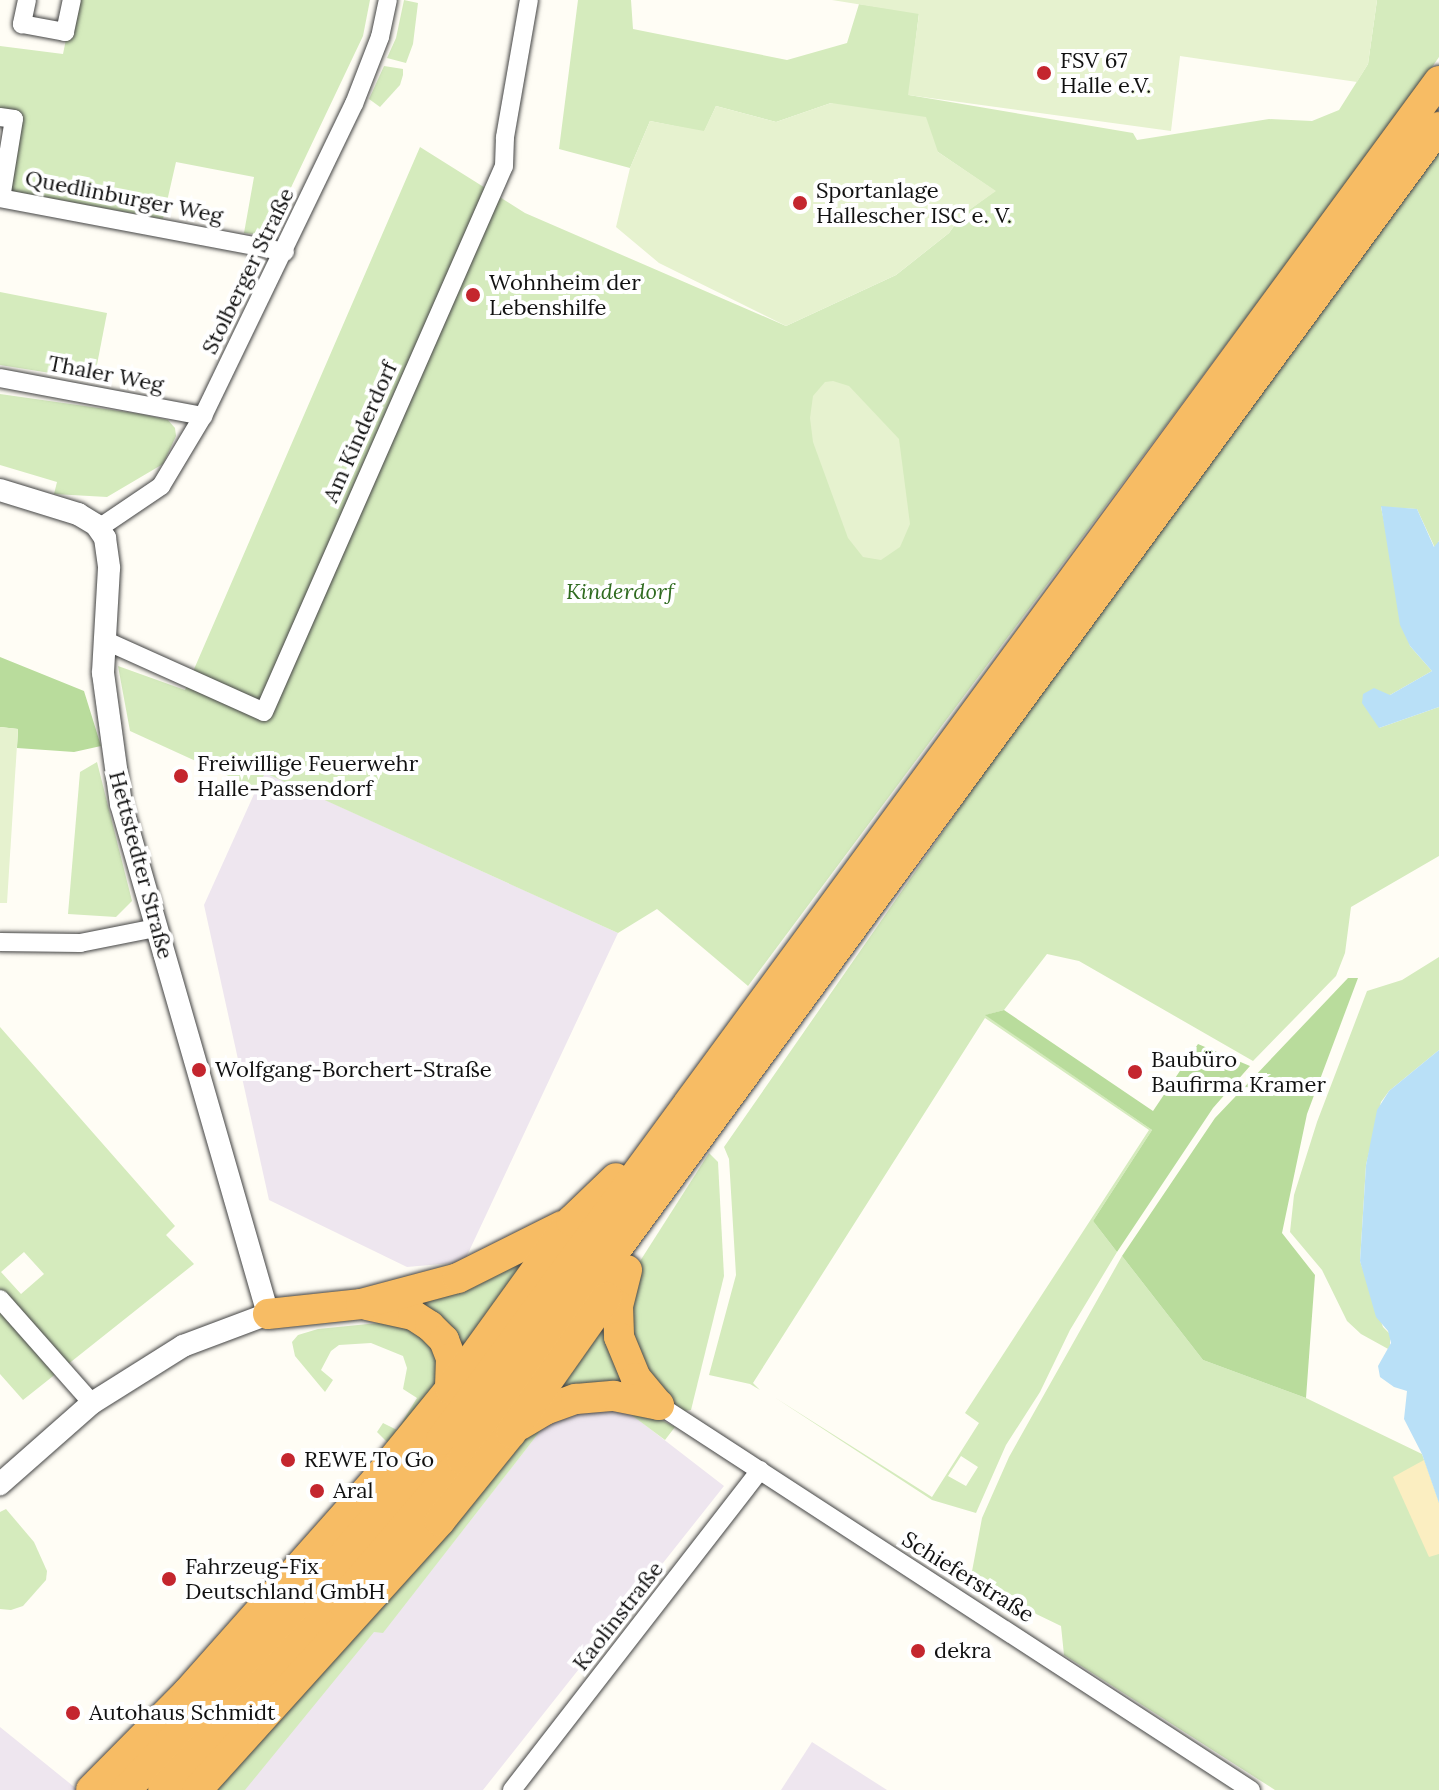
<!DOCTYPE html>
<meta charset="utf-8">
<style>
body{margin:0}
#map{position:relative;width:1439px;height:1790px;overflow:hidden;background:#fffdf5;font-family:Lora,serif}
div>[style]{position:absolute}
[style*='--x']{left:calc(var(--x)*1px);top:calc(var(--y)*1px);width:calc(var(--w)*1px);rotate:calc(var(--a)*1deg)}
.industrial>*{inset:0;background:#eee6ef}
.green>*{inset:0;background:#d5ebbd}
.forest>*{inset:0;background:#b9dc9c}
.sand>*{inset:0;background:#fbeec1}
.pitch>*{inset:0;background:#e6f2cf}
.water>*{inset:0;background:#b9e0f7}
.roads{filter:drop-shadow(0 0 2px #444) drop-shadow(0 0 2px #444)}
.minor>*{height:18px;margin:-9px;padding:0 9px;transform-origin:9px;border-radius:9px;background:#fff}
.tertiary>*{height:22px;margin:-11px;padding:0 11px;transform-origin:11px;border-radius:11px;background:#fff}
.trunk>*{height:30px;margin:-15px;padding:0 15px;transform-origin:15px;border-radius:15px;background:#f7bc64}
.dots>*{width:22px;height:22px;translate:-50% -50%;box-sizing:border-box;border:4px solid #fff;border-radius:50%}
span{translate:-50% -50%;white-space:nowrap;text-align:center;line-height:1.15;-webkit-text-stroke:8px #fff;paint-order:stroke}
.poi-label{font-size:22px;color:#111}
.left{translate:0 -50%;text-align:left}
.street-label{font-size:22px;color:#111}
.park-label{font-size:22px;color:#2f6b1f;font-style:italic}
</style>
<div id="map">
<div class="industrial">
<i style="clip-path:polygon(264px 772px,618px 933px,464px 1262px,407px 1267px,269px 1200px,204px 905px)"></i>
<i style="clip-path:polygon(623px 1408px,724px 1486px,483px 1790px,241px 1790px,373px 1625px,383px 1632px,548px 1421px,565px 1414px)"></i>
<i style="clip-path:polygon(0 1727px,78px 1790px,0 1790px)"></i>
<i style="clip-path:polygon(812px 1742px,887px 1790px,781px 1790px)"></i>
</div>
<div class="green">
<i style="clip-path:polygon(74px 0,370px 0,363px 36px,268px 236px,244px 233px,254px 177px,176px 162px,163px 219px,6px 190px,20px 112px,0 108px,0 46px,63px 54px)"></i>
<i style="clip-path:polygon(404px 0,418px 3px,413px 44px,406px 63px,387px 58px,396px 38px)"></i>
<i style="clip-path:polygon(578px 0,631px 0,633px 29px,787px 60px,847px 43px,859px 4px,919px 13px,909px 95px,1133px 133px,1137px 140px,1269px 119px,1312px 121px,1339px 110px,1368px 64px,1377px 0,1439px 0,1439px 57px,1426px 76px,748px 986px,657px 909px,618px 933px,265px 773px,257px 789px,130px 731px,118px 666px,185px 690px,420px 147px,525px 213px,786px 326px,896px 275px,949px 233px,962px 215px,995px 191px,938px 152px,831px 103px,776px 122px,716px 106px,704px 132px,650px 121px,630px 168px,559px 149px)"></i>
<i style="clip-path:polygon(384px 66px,403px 69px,403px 75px,400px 85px,380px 107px,369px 99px)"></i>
<i style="clip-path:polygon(evenodd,1439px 150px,1439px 541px,1435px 548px,1417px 509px,1381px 507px,1410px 646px,1432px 671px,1390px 695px,1379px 728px,1439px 707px,1439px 856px,1351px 907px,1345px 953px,1336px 976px,1253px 1061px,1079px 961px,1047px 954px,1004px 1010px,986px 1015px,1152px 1130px,1093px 1221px,1117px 1252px,1070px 1330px,1040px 1392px,1006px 1445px,976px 1513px,932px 1500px,774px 1397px,932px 1497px,979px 1423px,965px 1413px,1149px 1130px,985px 1018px,753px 1383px,760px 1390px,750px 1384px,709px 1375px,736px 1275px,729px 1159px,724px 1147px,1015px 728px,1439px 150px,961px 1456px,978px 1467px,966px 1486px,948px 1476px,961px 1456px)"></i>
<i style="clip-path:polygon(0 292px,107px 313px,94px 380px,0 365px)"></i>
<i style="clip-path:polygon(0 394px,141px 414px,168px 420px,175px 428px,176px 436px,163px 464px,107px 497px,54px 494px,57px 482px,0 465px)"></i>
<i style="clip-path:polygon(97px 762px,132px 901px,116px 917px,68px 914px,80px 772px)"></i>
<i style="clip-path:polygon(1439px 957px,1439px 1050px,1389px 1091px,1381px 1102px,1366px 1165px,1360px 1261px,1383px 1327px,1390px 1334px,1390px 1350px,1361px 1334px,1347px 1321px,1322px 1270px,1290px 1232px,1294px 1195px,1317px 1122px,1367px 991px,1402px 980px)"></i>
<i style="clip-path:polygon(evenodd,0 1027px,175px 1226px,166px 1235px,194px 1264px,23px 1400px,0 1374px,0 1027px,24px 1252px,44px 1274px,21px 1294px,1px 1272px,24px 1252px)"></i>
<i style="clip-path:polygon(709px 1153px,718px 1162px,724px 1276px,691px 1410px,684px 1411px,660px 1395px,625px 1341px,635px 1269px)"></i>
<i style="clip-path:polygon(545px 1246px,459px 1366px,417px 1295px)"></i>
<i style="clip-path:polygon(1122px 1256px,1203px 1360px,1306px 1398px,1422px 1454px,1439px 1503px,1439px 1790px,1275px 1790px,1064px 1655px,1061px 1626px,970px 1582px,982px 1518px,1009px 1457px)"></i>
<i style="clip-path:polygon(609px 1305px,632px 1384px,553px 1399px)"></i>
<i style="clip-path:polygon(388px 1322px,400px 1323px,434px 1341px,442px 1382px,393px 1448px,377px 1432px,383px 1423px,397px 1430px,417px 1398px,403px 1389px,407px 1368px,403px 1356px,371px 1343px,339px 1345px,331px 1351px,321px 1370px,333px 1380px,325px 1392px,295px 1356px,292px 1342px,298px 1335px,318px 1329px)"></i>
<i style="clip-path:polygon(604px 1402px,634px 1406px,675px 1427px,665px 1440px,622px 1408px,601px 1407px,548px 1421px,383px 1633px,374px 1632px,245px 1790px,205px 1790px,379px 1606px,520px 1435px,559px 1410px)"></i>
<i style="clip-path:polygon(6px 1509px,34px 1542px,47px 1571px,46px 1580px,23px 1606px,11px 1610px,0 1609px,0 1512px)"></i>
</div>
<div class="forest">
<i style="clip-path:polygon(0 657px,84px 691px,101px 746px,74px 752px,17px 748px,18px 729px,0 727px)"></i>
<i style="clip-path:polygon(1348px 978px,1358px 978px,1307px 1114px,1282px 1233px,1315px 1275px,1306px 1398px,1203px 1360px,1122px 1256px,1215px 1118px)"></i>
<i style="clip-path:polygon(1004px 1010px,1153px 1111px,1198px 1044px,1250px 1066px,1213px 1108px,1117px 1252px,1093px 1221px,1152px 1130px,985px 1015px)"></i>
</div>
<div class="sand">
<i style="clip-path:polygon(1424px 1460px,1439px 1503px,1439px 1554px,1429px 1557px,1393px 1477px)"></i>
</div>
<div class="pitch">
<i style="clip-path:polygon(832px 0,1377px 0,1368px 64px,1357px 82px,1180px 56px,1171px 131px,908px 95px,919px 14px)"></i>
<i style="clip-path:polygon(831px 103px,926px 117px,938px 152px,996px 191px,962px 215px,949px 233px,896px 275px,786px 326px,659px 263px,616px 227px,630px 168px,650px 121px,704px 131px,716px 106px,776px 122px)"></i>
<i style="clip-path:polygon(833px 381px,849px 386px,899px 439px,910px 524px,900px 547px,881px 560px,863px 557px,848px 538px,813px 442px,810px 418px,813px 396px,825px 382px)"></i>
<i style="clip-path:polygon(0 727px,18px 729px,7px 903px,0 903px)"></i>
</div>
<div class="water">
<i style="clip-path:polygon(1381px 506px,1417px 509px,1434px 547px,1439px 541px,1439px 707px,1379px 728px,1362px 703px,1363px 694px,1374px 688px,1390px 695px,1432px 671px,1410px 646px,1400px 625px)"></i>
<i style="clip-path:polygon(1439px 1050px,1439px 1503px,1422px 1454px,1404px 1419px,1407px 1391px,1394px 1387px,1380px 1377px,1378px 1366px,1391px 1343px,1388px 1331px,1376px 1317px,1360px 1261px,1366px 1165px,1377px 1110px,1389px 1091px)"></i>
</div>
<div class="roads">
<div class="minor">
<i style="--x:27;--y:0;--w:25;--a:102"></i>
<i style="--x:22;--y:24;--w:44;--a:10.5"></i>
<i style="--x:65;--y:32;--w:33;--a:-78"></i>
<i style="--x:0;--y:117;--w:14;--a:8"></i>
<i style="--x:14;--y:119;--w:80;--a:99.3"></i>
<i style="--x:0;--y:198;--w:290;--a:10.7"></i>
<i style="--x:0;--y:378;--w:207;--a:10.6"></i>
<i style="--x:99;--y:528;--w:75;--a:-34.1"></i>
<i style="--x:161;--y:486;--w:82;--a:-59"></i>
<i style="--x:203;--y:416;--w:347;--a:-64.2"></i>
<i style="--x:354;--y:104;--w:72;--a:-68.8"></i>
<i style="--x:380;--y:37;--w:38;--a:-78"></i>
<i style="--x:104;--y:640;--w:175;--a:24.2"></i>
<i style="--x:264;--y:712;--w:596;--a:-66.27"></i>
<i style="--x:504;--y:166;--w:29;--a:-88"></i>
<i style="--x:505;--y:137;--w:139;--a:-80.1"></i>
<i style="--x:0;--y:942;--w:80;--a:0.7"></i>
<i style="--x:80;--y:943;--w:77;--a:-11.2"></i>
<i style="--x:0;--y:1299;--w:139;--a:48.5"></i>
<i style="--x:659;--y:1405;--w:706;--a:33.04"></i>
<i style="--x:512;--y:1790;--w:405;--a:-52.2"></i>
</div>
<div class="tertiary">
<i style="--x:0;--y:490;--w:82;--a:17.1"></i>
<i style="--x:78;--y:514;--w:21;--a:31"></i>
<i style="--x:96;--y:525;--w:16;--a:55"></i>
<i style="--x:105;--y:538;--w:30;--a:82"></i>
<i style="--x:109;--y:568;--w:105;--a:93.3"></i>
<i style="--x:103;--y:673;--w:132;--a:82.2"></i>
<i style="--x:121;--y:804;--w:531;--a:73.92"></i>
<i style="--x:268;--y:1314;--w:91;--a:159.4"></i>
<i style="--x:183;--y:1346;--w:107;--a:147.9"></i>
<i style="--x:92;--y:1403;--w:123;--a:138.6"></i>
</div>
<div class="trunk">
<i style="--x:627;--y:1270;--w:37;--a:104"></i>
<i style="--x:618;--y:1306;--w:31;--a:88"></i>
<i style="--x:619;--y:1337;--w:44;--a:67.5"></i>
<i style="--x:636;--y:1378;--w:35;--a:50"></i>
<i style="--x:367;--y:1305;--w:47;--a:12.3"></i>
<i style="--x:413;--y:1315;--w:20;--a:33"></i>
<i style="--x:430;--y:1326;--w:20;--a:45"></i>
<i style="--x:444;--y:1340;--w:19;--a:69"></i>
<i style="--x:451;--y:1358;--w:31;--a:92"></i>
<i style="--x:268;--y:1314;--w:94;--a:-6.1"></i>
<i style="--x:361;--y:1304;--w:100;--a:-15"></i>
<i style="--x:458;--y:1278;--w:116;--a:-26.6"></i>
<i style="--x:520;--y:1425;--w:29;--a:-31"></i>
<i style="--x:545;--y:1410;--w:33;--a:-20"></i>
<i style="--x:576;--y:1399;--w:38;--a:-5"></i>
<i style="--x:614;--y:1396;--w:46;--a:11.3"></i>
<i style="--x:91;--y:1790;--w:136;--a:-45.3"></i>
<i style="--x:187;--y:1693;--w:285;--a:-48.4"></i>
<i style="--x:376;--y:1480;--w:117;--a:-50.9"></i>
<i style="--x:450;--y:1389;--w:207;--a:-54.2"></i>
<i style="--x:571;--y:1221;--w:62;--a:-43.7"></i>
<i style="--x:126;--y:1790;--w:298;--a:-47"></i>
<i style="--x:329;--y:1572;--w:173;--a:-49.7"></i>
<i style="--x:441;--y:1440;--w:1686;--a:-53.71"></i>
<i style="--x:163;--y:1790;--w:260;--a:-46.7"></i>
<i style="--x:341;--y:1601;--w:186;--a:-49.4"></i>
<i style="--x:462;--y:1460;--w:1653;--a:-53.76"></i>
<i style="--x:197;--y:1790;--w:363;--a:-47.9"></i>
<i style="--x:440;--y:1521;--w:113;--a:-51.1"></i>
<i style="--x:511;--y:1433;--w:166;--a:-54.8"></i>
</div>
</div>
<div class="dots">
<i style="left:1044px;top:73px;background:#c4262e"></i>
<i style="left:800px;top:203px;background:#c4262e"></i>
<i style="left:473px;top:295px;background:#c4262e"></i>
<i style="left:181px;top:776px;background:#c4262e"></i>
<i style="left:199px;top:1070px;background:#c4262e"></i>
<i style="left:1135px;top:1072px;background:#c4262e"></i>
<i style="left:288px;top:1460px;background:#c4262e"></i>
<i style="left:317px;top:1491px;background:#c4262e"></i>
<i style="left:169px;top:1579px;background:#c4262e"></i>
<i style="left:918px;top:1651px;background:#c4262e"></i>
<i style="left:73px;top:1713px;background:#c4262e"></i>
</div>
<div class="poi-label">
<span class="left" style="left:1060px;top:73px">FSV 67<br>Halle e.V.</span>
<span class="left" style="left:816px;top:203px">Sportanlage<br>Hallescher ISC e. V.</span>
<span class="left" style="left:489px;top:295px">Wohnheim der<br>Lebenshilfe</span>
<span class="left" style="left:197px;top:776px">Freiwillige Feuerwehr<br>Halle-Passendorf</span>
<span class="left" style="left:1151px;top:1072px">Baubüro<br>Baufirma Kramer</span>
<span class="left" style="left:215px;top:1070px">Wolfgang-Borchert-Straße</span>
<span class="left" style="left:304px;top:1460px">REWE To Go</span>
<span class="left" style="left:333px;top:1491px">Aral</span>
<span class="left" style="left:185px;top:1579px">Fahrzeug-Fix<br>Deutschland GmbH</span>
<span class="left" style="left:934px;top:1651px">dekra</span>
<span class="left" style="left:89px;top:1713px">Autohaus Schmidt</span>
</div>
<div class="street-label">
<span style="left:124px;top:197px;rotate:11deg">Quedlinburger Weg</span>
<span style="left:248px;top:271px;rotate:-64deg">Stolberger Straße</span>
<span style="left:106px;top:374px;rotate:11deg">Thaler Weg</span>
<span style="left:360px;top:432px;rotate:-66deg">Am Kinderdorf</span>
<span style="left:141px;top:865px;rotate:75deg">Hettstedter Straße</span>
<span style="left:968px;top:1577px;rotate:32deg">Schieferstraße</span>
<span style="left:618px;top:1616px;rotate:-52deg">Kaolinstraße</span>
</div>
<div class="park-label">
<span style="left:620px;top:592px">Kinderdorf</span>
</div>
</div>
